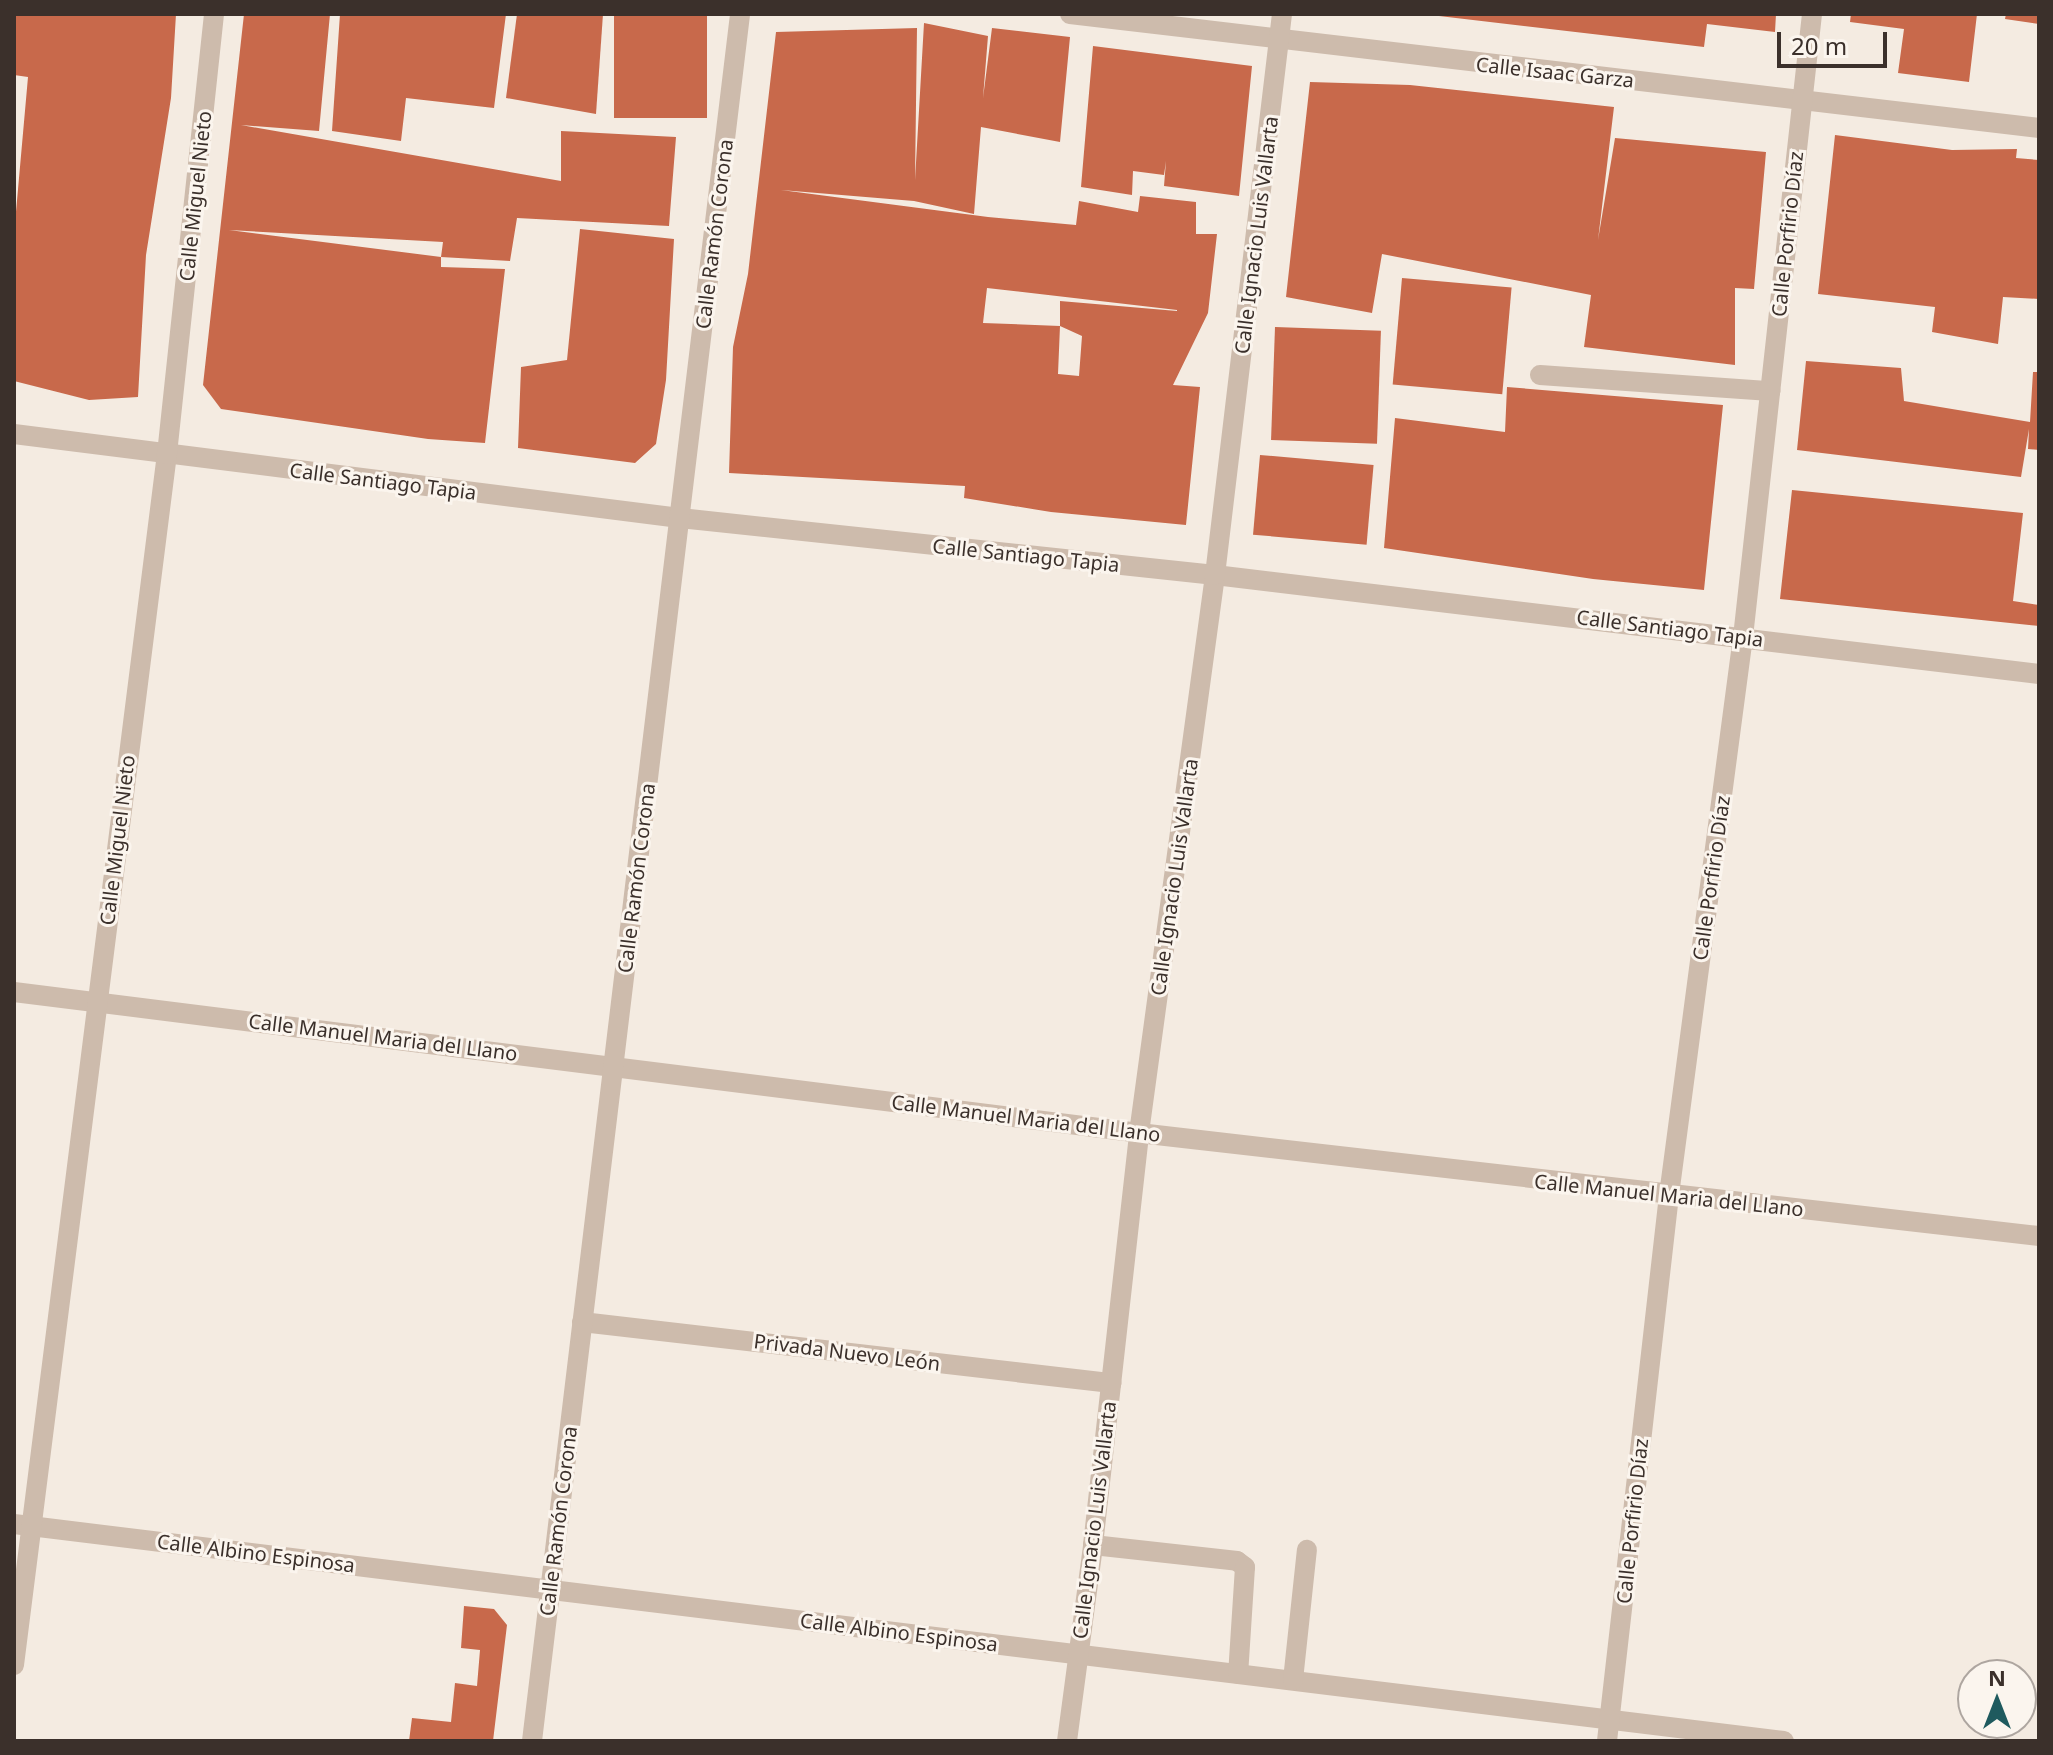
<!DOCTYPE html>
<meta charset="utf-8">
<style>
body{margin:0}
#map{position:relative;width:2053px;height:1755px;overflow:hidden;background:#f4ebe1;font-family:"Noto Sans",sans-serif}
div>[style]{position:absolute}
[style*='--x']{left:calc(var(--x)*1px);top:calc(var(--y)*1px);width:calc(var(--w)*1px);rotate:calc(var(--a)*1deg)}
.building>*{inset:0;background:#c8694b;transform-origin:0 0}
.minor>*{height:20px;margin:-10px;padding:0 10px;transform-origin:10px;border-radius:10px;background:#cdbbac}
span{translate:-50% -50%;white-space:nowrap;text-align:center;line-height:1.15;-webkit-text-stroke:6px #fbf5ee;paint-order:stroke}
.street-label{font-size:20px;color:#3b302b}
.frame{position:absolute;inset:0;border:16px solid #3b302b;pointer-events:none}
.north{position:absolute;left:1957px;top:1659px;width:80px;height:80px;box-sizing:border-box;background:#fbf5ee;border:2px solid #aea6a0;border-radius:50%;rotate:0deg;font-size:22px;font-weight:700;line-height:32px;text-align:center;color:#3b302b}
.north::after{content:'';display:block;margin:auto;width:28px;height:36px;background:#1f5a5e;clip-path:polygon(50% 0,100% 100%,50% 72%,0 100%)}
.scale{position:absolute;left:1777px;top:32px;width:110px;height:36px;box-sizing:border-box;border:4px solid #3b302b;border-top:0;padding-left:10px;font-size:24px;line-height:28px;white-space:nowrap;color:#3b302b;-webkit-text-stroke:6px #fbf5ee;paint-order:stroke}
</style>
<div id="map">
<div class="building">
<i style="clip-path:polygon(14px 14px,176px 14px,171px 98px,146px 255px,138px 397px,89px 400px,14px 381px,14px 234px,28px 77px,14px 75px)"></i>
<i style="clip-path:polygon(evenodd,244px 14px,330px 14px,319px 131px,241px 125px,561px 181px,561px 131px,676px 137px,669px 226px,517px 218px,510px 261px,441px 257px,441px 267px,505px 269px,485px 443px,428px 439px,221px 409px,203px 385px,244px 14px,229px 230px,443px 242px,441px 257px,229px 230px)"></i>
<i style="clip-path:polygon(340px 14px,506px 14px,494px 108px,406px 98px,401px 141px,332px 131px)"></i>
<i style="clip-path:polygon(517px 14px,603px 14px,596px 114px,506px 98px)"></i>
<i style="left:614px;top:14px;width:93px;height:104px"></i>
<i style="clip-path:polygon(1422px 14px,1776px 14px,1775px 32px,1707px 24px,1704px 47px)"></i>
<i style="clip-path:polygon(1851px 14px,1977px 14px,1969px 82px,1898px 73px,1904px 29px,1850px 22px)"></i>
<i style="clip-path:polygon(2006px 14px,2039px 14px,2039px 24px,2005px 19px)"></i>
<i style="clip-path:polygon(evenodd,924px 23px,988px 36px,983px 98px,992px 28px,1070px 37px,1060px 142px,981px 127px,974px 214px,914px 201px,781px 190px,988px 217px,1076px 225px,1079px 201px,1138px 212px,1140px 196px,1196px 202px,1196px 234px,1217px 234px,1208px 313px,1173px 385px,1200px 387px,1186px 525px,1051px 512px,964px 498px,965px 486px,729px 473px,733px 347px,748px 274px,776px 32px,917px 28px,915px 180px,924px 23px,987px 288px,1177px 310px,1177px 311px,1060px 301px,1060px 326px,1082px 336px,1079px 376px,1058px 374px,1060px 326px,983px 323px,987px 288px)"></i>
<i style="clip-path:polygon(1093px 46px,1252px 66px,1239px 196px,1164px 186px,1166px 161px,1164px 175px,1133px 171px,1132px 195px,1081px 187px)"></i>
<i style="clip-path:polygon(1310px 82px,1410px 85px,1614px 107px,1598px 240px,1615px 138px,1766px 152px,1754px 289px,1735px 288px,1735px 365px,1584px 347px,1591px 295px,1382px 254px,1372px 313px,1286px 297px)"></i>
<i style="clip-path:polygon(1835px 135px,1952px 150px,2017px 149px,2016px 158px,2039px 160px,2039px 299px,2003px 297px,1998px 344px,1932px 332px,1935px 307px,1818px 294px)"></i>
<i style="clip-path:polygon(580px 229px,674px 239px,666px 380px,656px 444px,635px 463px,518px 448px,521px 367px,567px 360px)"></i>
<i style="left:1402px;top:278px;width:110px;height:107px;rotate:5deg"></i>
<i style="left:1275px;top:327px;width:106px;height:113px;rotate:2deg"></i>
<i style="clip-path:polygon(1806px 361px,1901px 368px,1904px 401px,2030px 422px,2033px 372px,2039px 372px,2039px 450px,2028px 449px,2029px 429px,2021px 477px,1797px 450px)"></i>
<i style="clip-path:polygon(1507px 387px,1723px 405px,1704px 590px,1593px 579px,1384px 548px,1395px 418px,1505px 432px)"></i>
<i style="left:1260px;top:455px;width:114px;height:80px;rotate:5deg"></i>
<i style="clip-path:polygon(1792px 490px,2023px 513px,2013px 601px,2039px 605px,2039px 626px,1780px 599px)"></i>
<i style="clip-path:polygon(464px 1606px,494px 1609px,507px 1625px,493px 1741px,409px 1741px,412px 1718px,451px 1722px,455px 1683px,477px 1686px,480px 1650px,461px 1648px)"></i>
</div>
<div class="minor">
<i style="--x:1070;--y:14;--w:976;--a:6.71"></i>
<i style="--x:1540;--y:375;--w:231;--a:4"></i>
<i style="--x:14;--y:434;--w:671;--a:7.19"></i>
<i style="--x:680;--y:518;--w:538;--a:6.08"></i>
<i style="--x:1215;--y:575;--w:830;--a:6.85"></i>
<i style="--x:14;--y:992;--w:1134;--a:7.14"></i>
<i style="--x:1139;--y:1133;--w:906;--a:6.53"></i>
<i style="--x:582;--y:1322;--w:533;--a:6.58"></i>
<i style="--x:14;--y:1524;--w:1783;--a:6.99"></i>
<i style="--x:1093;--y:1545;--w:145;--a:6.3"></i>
<i style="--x:1237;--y:1561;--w:10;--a:37"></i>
<i style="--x:1245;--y:1567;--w:107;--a:93.7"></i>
<i style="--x:14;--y:1665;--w:1221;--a:-82.8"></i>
<i style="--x:167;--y:454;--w:443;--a:-83.9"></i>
<i style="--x:1293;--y:1680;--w:131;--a:-83.9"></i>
<i style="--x:532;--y:1741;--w:1739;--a:-83.13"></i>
<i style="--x:1067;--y:1741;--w:198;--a:-82.4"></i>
<i style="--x:1093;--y:1545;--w:415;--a:-83.6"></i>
<i style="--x:1139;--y:1133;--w:563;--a:-82.24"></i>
<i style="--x:1215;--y:575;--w:565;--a:-83.19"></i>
<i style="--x:1607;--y:1741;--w:550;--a:-83.52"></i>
<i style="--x:1669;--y:1195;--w:563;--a:-82.45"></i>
<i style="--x:1743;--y:637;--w:627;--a:-83.68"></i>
</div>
<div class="street-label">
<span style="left:1555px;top:72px;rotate:6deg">Calle Isaac Garza</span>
<span style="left:195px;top:196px;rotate:-84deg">Calle Miguel Nieto</span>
<span style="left:714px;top:234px;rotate:-83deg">Calle Ramón Corona</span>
<span style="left:1787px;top:234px;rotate:-84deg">Calle Porfirio Díaz</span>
<span style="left:1256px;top:235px;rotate:-83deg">Calle Ignacio Luis Vallarta</span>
<span style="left:383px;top:481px;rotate:7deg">Calle Santiago Tapia</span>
<span style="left:1026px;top:555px;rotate:6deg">Calle Santiago Tapia</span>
<span style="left:1670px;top:628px;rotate:7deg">Calle Santiago Tapia</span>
<span style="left:117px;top:840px;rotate:-83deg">Calle Miguel Nieto</span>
<span style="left:1174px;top:877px;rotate:-82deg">Calle Ignacio Luis Vallarta</span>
<span style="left:636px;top:878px;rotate:-83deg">Calle Ramón Corona</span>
<span style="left:1711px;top:878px;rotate:-82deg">Calle Porfirio Díaz</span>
<span style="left:383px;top:1037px;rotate:7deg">Calle Manuel Maria del Llano</span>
<span style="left:1026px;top:1118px;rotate:7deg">Calle Manuel Maria del Llano</span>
<span style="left:1669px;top:1195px;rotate:6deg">Calle Manuel Maria del Llano</span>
<span style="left:847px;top:1352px;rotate:7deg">Privada Nuevo León</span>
<span style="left:1094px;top:1520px;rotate:-83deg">Calle Ignacio Luis Vallarta</span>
<span style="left:558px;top:1521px;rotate:-83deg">Calle Ramón Corona</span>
<span style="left:1632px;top:1521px;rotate:-84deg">Calle Porfirio Díaz</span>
<span style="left:256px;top:1553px;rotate:7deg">Calle Albino Espinosa</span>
<span style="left:899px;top:1632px;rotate:7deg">Calle Albino Espinosa</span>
</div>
<div class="frame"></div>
<div class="north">N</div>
<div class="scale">20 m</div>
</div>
